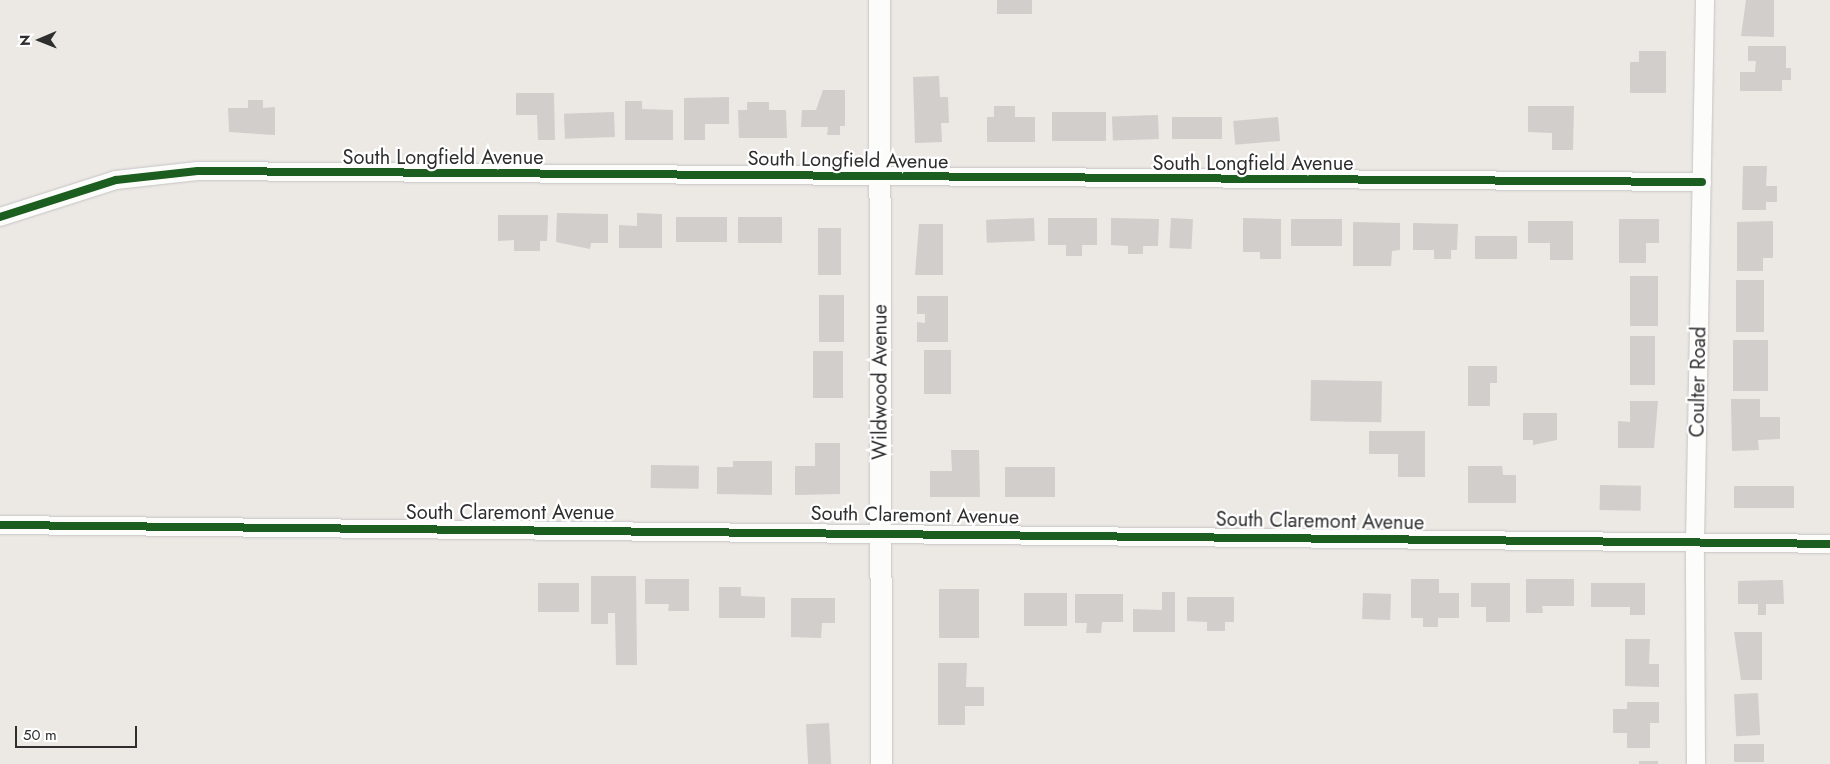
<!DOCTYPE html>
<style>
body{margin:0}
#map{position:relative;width:1830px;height:764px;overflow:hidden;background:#ece8e4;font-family:Jost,sans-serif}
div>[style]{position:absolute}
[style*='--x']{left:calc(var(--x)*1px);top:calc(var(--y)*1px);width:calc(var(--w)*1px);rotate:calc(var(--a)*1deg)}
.building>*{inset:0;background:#d1cecb;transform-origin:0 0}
.roads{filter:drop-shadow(0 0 1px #c5c4c5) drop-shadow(0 0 1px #c5c4c5)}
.minor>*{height:18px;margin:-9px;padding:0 9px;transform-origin:9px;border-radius:9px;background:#fcfcfb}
.tertiary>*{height:21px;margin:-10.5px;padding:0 10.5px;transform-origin:10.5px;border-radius:10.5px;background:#fcfcfb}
.cycleway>*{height:8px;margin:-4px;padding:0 4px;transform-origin:4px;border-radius:4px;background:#1b5e20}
span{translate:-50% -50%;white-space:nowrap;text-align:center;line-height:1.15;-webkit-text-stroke:4.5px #fff;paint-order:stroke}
.street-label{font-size:20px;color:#2e2e2e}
.north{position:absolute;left:15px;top:15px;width:50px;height:50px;-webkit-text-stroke:4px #fff;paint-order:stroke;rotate:269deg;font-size:14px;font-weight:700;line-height:20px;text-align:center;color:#2e2e2e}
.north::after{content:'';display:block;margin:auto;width:18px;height:22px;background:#2e2e2e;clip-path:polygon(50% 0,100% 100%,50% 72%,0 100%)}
.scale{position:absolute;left:15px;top:726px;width:122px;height:22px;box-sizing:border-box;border:2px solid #2e2e2e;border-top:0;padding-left:6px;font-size:15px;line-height:18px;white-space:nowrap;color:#2e2e2e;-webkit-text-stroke:4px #fff;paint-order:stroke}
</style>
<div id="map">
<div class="building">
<i style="left:997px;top:0;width:35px;height:14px"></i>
<i style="clip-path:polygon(1746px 0,1774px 0,1774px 37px,1741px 36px)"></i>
<i style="clip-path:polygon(1748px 46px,1786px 46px,1786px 68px,1791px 68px,1791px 80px,1782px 80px,1782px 91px,1740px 91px,1740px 72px,1755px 72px,1756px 61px,1748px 61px)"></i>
<i style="clip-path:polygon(1639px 51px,1666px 51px,1666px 93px,1630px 93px,1630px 62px,1639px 62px)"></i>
<i style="clip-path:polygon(939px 76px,940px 97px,948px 97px,949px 123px,941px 123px,942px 142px,915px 143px,913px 77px)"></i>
<i style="clip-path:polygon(823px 90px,845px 90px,845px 126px,840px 126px,840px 135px,827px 135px,828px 127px,801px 127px,802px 110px,816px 110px)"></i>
<i style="clip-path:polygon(516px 93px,554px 93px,555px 140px,538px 140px,537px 115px,516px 115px)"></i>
<i style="clip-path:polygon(729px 97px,729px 124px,705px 124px,705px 140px,684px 140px,684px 98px)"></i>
<i style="clip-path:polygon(248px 100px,263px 100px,263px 108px,275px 107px,275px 135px,229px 132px,228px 108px,248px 108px)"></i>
<i style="clip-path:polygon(625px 101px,642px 101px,642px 109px,673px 110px,673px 140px,625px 140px)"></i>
<i style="clip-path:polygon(747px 102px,769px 102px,769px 110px,786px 110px,787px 138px,739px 138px,738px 110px,747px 110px)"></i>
<i style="clip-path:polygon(994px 106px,1015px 106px,1015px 117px,1035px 117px,1035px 142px,987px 142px,987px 117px,994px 117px)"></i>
<i style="clip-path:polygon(1528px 106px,1574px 106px,1573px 150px,1552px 150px,1552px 133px,1528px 132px)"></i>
<i style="left:614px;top:112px;width:25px;height:50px;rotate:88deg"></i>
<i style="left:1106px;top:112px;width:29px;height:54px;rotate:90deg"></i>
<i style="left:1158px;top:115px;width:24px;height:46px;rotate:88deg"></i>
<i style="left:1222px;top:117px;width:22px;height:50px;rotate:90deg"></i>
<i style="left:1278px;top:117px;width:24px;height:45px;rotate:85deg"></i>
<i style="clip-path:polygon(1743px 166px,1767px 166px,1766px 186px,1777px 186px,1777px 202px,1766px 202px,1766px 210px,1742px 210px)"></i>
<i style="clip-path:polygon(557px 213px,608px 214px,608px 243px,591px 243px,590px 249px,556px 242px)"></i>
<i style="clip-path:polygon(637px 213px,662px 214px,662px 248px,619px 248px,619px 225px,637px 226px)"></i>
<i style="clip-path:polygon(498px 215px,548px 215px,547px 241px,540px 241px,540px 251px,514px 251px,514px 240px,498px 241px)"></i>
<i style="left:676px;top:217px;width:51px;height:25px"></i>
<i style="left:738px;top:217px;width:44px;height:26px"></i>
<i style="left:1034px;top:218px;width:23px;height:48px;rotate:88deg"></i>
<i style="clip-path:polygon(1048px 218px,1097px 218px,1097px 245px,1082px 245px,1082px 256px,1066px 256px,1066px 245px,1048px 245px)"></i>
<i style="clip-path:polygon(1111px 218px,1159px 219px,1158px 246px,1143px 246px,1143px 254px,1128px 254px,1128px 246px,1111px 245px)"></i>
<i style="left:1171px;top:218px;width:22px;height:30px;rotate:3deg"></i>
<i style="clip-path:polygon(1243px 218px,1281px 219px,1281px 259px,1260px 259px,1260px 252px,1243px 252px)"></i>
<i style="left:1291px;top:219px;width:51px;height:27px"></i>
<i style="clip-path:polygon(1619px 219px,1659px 219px,1659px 243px,1646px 243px,1646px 263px,1619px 263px)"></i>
<i style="clip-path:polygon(1528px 221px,1573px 221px,1573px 260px,1550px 260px,1550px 243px,1528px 243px)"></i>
<i style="clip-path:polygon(1773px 221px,1773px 258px,1763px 258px,1763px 271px,1737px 271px,1737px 222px)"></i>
<i style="clip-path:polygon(1353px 222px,1400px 223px,1400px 250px,1392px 251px,1391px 266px,1353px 266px)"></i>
<i style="clip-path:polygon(1413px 223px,1458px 224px,1457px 250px,1451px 250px,1451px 259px,1434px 259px,1434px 250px,1413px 250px)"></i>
<i style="clip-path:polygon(919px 224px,943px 224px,943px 275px,915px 275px)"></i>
<i style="left:818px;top:228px;width:23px;height:47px"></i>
<i style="left:1475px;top:236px;width:42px;height:23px"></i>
<i style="left:1630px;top:276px;width:28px;height:50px"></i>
<i style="left:1736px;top:280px;width:28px;height:52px"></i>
<i style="left:819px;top:295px;width:25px;height:47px"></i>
<i style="clip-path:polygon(917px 296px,948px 296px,948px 342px,917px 342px,917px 322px,925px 323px,925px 314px,917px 314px)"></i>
<i style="left:1630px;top:336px;width:25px;height:49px"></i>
<i style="left:1733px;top:340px;width:35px;height:51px"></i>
<i style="left:924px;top:350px;width:27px;height:44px"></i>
<i style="left:813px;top:351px;width:30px;height:47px"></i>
<i style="clip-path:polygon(1468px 366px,1497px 366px,1497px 383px,1490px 383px,1490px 406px,1468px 406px)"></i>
<i style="left:1311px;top:380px;width:71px;height:41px;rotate:1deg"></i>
<i style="clip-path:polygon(1731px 399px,1760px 399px,1760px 417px,1780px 417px,1780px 439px,1758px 440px,1759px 450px,1732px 451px)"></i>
<i style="clip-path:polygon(1630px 401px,1658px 401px,1654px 448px,1618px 448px,1618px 421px,1630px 422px)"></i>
<i style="clip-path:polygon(1523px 413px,1557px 413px,1557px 440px,1533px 445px,1533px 440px,1523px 440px)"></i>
<i style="clip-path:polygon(1369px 431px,1425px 431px,1425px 477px,1398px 477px,1398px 454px,1369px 454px)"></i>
<i style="clip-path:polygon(815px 443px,840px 443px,840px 494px,795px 495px,795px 466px,815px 466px)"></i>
<i style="clip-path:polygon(951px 450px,979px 450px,980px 497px,930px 497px,930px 471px,952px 471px)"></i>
<i style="clip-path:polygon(733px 461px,772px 461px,772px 495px,717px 494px,717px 467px,733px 467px)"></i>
<i style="left:651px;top:465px;width:48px;height:23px;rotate:1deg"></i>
<i style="clip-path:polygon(1468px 466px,1502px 466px,1503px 475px,1516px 475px,1516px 503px,1468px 503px)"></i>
<i style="left:1005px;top:467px;width:50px;height:30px"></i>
<i style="left:1600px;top:485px;width:41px;height:25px;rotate:1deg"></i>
<i style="left:1734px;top:486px;width:60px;height:22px"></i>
<i style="clip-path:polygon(591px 576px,636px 576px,637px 665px,616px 665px,615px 613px,608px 613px,608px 624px,591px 624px)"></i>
<i style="clip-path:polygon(645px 579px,689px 579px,689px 611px,668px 611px,669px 604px,645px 604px)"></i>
<i style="clip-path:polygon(1411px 579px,1439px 579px,1439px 593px,1459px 593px,1459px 618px,1438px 618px,1438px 627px,1423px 627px,1423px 618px,1411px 618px)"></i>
<i style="clip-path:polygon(1526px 579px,1574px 579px,1574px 606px,1542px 606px,1543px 613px,1526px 613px)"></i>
<i style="clip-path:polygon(1783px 580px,1784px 604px,1766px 604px,1766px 615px,1758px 615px,1758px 604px,1738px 604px,1738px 581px)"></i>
<i style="left:538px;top:583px;width:41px;height:29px"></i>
<i style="clip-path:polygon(1471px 583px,1510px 583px,1510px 622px,1486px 622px,1486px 607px,1471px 607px)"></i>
<i style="clip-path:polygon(1591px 583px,1645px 583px,1645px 615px,1630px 615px,1630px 607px,1591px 607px)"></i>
<i style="clip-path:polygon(719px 587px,741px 587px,741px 596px,765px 597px,765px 618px,719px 618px)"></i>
<i style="left:939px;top:589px;width:40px;height:49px"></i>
<i style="clip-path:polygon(1162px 592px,1175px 592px,1175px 632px,1133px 632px,1133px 609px,1162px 610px)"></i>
<i style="left:1024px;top:593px;width:43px;height:33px"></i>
<i style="left:1363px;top:593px;width:28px;height:26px;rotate:2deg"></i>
<i style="clip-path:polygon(1075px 594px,1123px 594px,1123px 622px,1102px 622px,1101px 633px,1086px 633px,1087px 623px,1075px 623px)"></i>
<i style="clip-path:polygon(1187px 597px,1234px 597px,1234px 622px,1225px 622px,1225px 631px,1207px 631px,1207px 622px,1187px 621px)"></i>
<i style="clip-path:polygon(791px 598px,835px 598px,835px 623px,822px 623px,821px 638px,791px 637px)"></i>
<i style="clip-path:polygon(1734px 632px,1762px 632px,1762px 680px,1741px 680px)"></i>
<i style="clip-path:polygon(1625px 639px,1650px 639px,1649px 664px,1659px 664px,1659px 687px,1625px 686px)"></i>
<i style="clip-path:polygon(938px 663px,967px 663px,966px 687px,984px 687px,984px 706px,965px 706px,965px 725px,938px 725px)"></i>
<i style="left:1758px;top:693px;width:42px;height:24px;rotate:87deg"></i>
<i style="clip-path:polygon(1627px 702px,1659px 702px,1659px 723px,1650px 723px,1650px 748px,1627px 748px,1627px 733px,1613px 733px,1613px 709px,1627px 709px)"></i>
<i style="left:829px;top:723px;width:41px;height:23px;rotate:87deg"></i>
<i style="left:1734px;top:744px;width:30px;height:18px"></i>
<i style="left:1639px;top:761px;width:19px;height:3px"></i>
</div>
<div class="roads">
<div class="minor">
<i style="--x:0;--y:217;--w:122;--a:-17.7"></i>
<i style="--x:116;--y:180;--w:82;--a:-6.3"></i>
<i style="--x:198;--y:171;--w:1504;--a:0.42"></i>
<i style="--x:0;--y:525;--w:1830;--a:0.59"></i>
<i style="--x:1696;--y:764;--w:222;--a:-90.3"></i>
<i style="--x:1695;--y:542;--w:542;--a:-88.94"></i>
</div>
<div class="tertiary">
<i style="--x:879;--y:0;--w:764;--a:89.85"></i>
</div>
</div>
<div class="cycleway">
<i style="--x:0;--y:217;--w:122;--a:-17.7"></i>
<i style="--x:116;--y:180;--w:82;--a:-6.3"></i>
<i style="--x:198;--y:171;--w:1504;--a:0.42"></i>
<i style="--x:0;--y:525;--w:1830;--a:0.59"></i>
</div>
<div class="street-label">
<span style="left:443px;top:157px">South Longfield Avenue</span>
<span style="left:848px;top:160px;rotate:1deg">South Longfield Avenue</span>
<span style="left:1253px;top:163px">South Longfield Avenue</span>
<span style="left:880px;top:382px;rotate:-90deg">Wildwood Avenue</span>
<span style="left:1698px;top:382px;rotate:-89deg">Coulter Road</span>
<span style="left:510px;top:512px">South Claremont Avenue</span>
<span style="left:915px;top:515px;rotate:1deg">South Claremont Avenue</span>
<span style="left:1320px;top:521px;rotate:1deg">South Claremont Avenue</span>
</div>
<div class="north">N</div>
<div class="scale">50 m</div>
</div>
